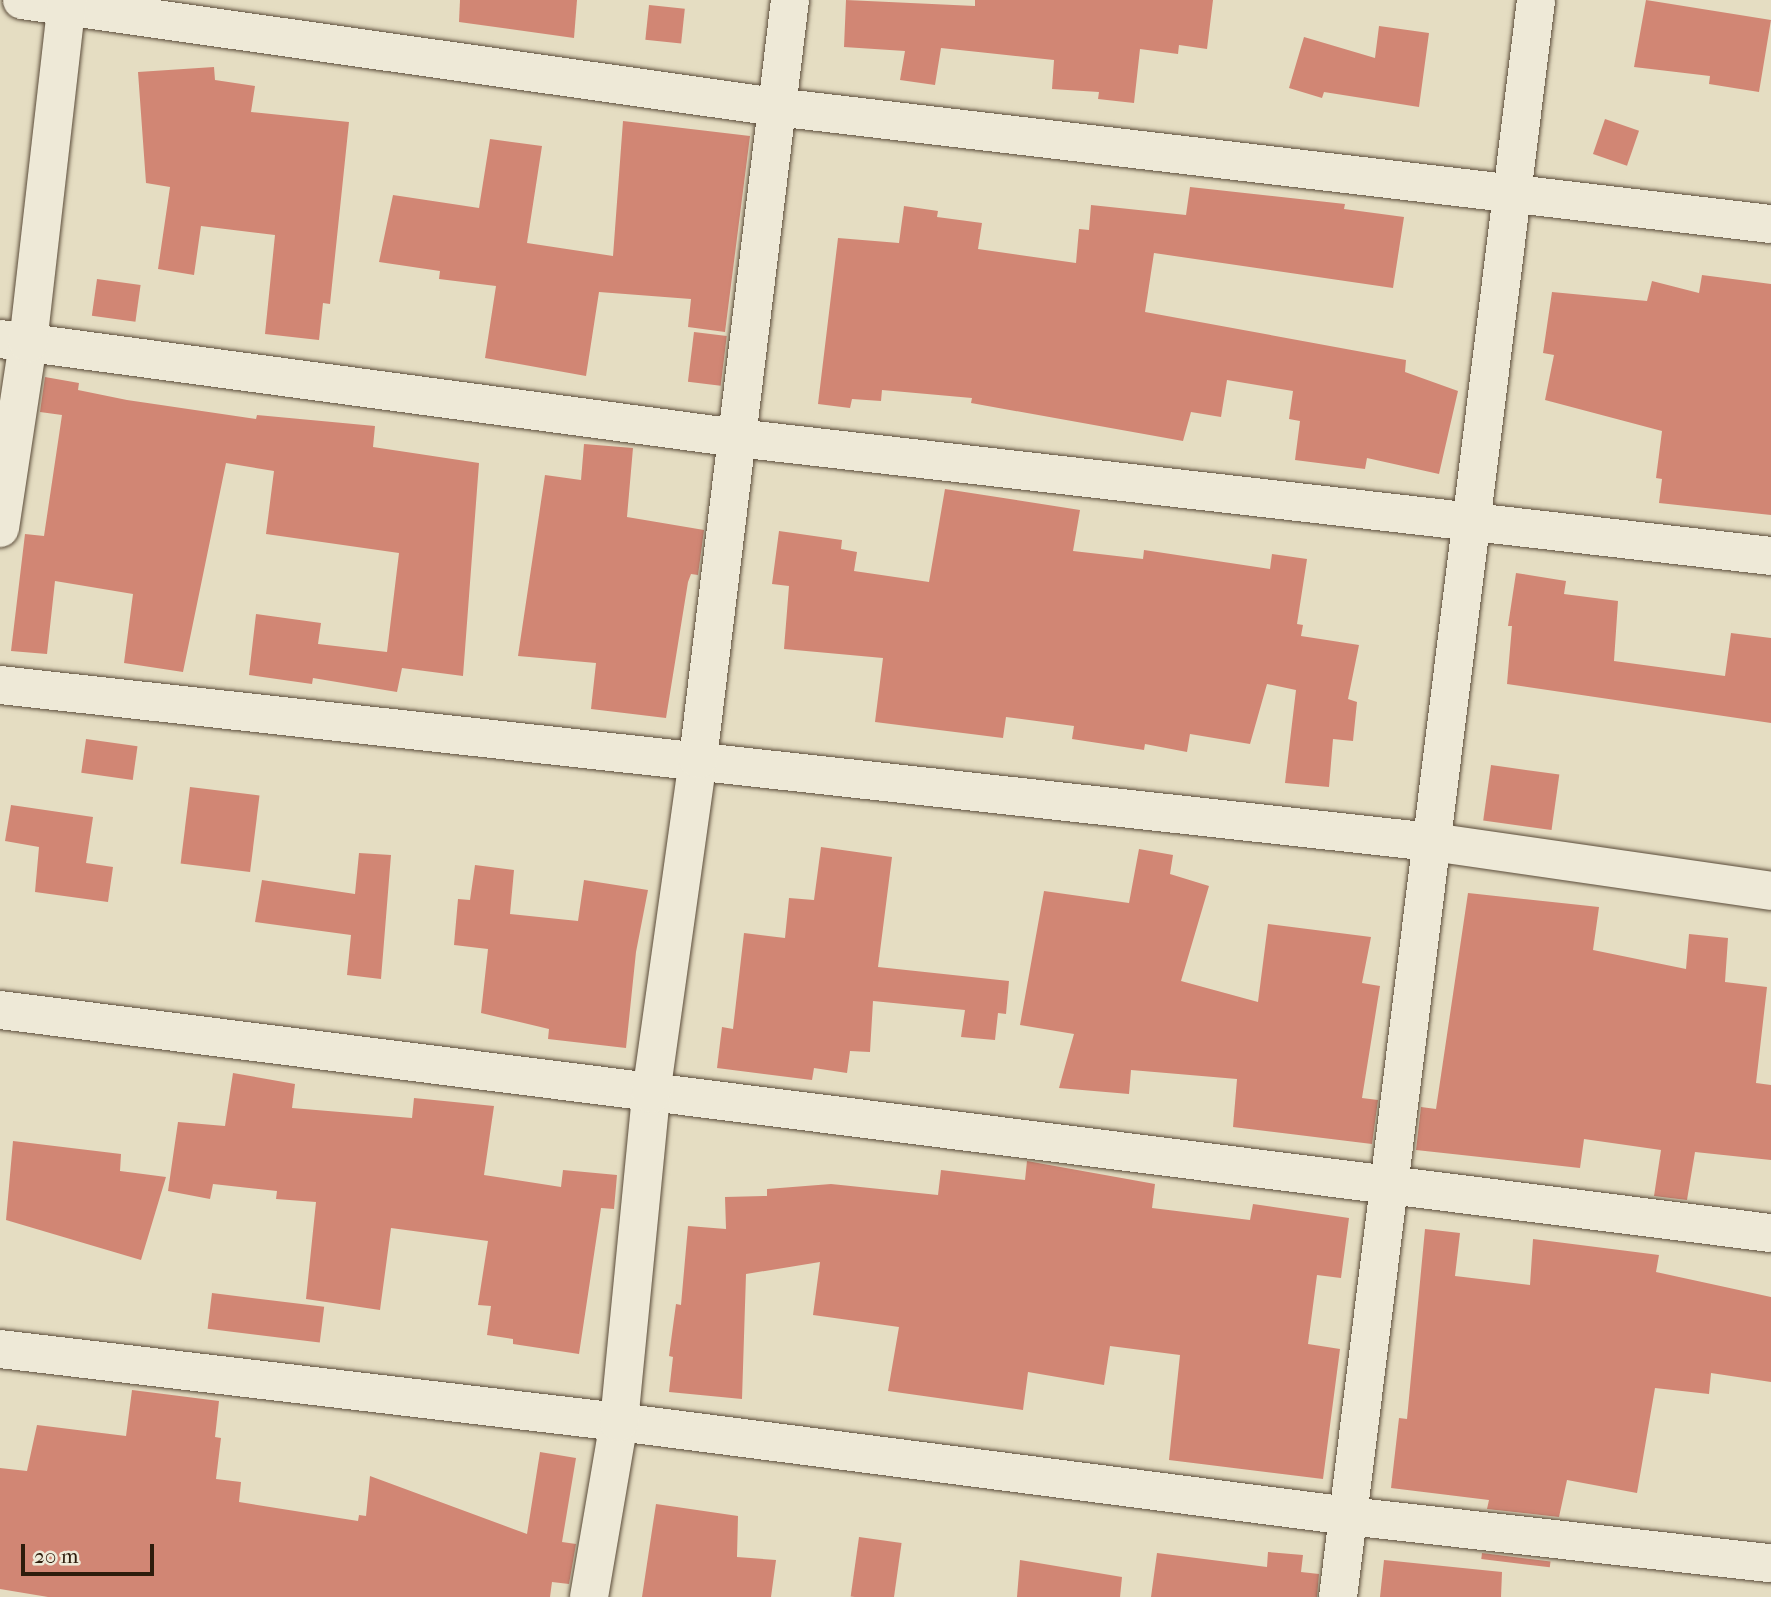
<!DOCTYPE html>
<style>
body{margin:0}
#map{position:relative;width:1771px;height:1597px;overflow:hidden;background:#e5ddc2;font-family:"IM FELL French Canon",serif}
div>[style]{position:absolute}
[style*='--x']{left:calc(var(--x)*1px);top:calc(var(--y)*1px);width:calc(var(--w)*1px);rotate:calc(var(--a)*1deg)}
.building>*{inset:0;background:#d18674;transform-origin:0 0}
.roads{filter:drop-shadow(0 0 2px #5b4c3a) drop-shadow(0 0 2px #5b4c3a)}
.minor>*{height:38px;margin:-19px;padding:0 19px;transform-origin:19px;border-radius:19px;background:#eee9d7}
span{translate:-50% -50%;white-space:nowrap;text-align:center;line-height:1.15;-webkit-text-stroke:6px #eee9d7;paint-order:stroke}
.scale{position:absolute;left:21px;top:1544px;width:133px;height:32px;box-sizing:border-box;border:4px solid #2d1c0c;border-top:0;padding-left:9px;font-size:21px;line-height:24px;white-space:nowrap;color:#2d1c0c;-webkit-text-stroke:5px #eee9d7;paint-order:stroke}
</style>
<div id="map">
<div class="building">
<i style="clip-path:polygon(460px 0,577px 0,574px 38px,459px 22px)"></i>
<i style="clip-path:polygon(846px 0,975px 6px,975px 0,1213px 0,1207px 49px,1179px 45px,1178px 54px,1140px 49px,1134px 103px,1098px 99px,1099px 92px,1052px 89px,1054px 60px,941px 48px,935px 85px,900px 80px,905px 51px,844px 47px)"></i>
<i style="clip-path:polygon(1646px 0,1771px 20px,1759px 92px,1709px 84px,1710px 76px,1634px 67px)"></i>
<i style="left:649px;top:5px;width:36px;height:35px;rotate:6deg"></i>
<i style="clip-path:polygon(1379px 26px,1429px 33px,1419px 107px,1324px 92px,1322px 98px,1289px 88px,1304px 37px,1375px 58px)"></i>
<i style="clip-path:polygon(214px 67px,215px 80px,255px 86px,251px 112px,349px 122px,330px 304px,323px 303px,319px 340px,265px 334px,275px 235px,201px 226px,194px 275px,158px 269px,170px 187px,146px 183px,138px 72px)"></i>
<i style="left:1605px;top:119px;width:36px;height:37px;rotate:19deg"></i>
<i style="clip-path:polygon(623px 121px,750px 136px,725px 332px,688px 327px,691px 299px,599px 292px,586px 376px,485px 358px,496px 286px,439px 279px,440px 271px,379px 262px,393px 195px,479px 208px,490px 139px,542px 146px,527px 243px,613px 256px)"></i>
<i style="clip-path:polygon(1190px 187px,1345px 204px,1344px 209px,1404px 217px,1393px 288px,1154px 253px,1145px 312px,1406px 360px,1405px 372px,1458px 391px,1439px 474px,1367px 458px,1365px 469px,1295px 460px,1300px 421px,1289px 419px,1293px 391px,1227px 380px,1221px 417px,1191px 412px,1183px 441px,971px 403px,972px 398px,882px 390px,881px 401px,852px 399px,850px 408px,818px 404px,838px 238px,899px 243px,904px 206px,938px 211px,937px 217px,982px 223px,978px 249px,1076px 263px,1079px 229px,1089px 230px,1091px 205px,1186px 215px)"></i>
<i style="clip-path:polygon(1702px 275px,1771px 284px,1771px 515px,1659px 503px,1662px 479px,1656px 478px,1662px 431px,1545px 400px,1554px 355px,1543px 353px,1552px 292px,1647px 301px,1652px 281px,1699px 293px)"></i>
<i style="left:97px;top:279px;width:44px;height:37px;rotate:8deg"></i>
<i style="left:694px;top:332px;width:33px;height:50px;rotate:7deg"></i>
<i style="clip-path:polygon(45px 377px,79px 383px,78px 390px,127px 400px,256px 419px,257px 415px,375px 426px,373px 447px,479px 463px,463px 676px,402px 668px,397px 692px,313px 678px,312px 684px,249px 675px,256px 614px,321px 623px,318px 644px,387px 652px,399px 553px,266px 534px,274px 471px,226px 463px,183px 672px,124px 663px,133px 594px,55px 581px,47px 654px,11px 651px,25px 534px,44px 536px,62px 415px,40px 412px)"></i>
<i style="clip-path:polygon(584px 444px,633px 448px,627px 517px,704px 530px,698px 575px,691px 574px,688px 582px,666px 718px,591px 709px,596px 663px,518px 656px,545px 475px,581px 480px)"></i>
<i style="clip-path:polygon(945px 489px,1080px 510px,1073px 551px,1143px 559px,1144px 550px,1270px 569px,1272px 554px,1307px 559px,1297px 624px,1303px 625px,1301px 636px,1359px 645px,1348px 699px,1357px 702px,1353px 741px,1333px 739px,1329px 787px,1285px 783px,1296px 690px,1267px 684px,1250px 744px,1190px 734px,1187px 752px,1145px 744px,1144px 750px,1072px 739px,1074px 726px,1006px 717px,1003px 738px,875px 722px,883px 658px,784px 649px,789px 586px,772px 584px,779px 531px,842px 540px,841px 549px,857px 552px,854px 571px,929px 582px)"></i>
<i style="clip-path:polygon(1516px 573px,1566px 581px,1564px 594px,1618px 601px,1614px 661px,1725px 676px,1731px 633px,1771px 638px,1771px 723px,1507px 684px,1512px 626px,1508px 626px)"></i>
<i style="left:86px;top:739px;width:52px;height:34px;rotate:8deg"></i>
<i style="left:1491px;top:765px;width:69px;height:56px;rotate:8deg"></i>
<i style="left:190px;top:787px;width:70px;height:77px;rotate:7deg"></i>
<i style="clip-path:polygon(11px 805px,93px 817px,86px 863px,113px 867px,108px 902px,35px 892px,39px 847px,5px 841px)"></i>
<i style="clip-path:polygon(821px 847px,892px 857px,878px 967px,1009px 981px,1006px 1014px,998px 1013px,995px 1040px,961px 1037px,965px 1010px,873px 1001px,870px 1052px,850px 1051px,847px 1073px,814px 1068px,812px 1080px,717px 1068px,722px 1027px,733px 1029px,744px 933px,785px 938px,789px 898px,814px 900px)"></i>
<i style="clip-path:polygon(1139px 849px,1173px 855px,1170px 874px,1209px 886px,1181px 981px,1258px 1002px,1268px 924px,1371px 937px,1362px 983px,1380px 986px,1362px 1098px,1378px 1100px,1372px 1144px,1233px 1127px,1237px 1079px,1131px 1070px,1129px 1094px,1059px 1088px,1074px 1034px,1020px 1025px,1044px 891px,1129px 903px)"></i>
<i style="clip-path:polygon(359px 853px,391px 855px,381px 979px,347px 975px,351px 935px,255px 922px,262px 880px,355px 894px)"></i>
<i style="clip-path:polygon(475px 865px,514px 870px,510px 914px,578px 921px,584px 880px,648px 890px,636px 952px,626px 1048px,548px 1039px,549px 1029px,481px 1013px,488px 949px,454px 945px,458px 899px,470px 900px)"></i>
<i style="clip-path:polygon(1468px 893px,1599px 907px,1593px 950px,1686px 969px,1689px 934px,1728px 938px,1725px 982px,1767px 987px,1756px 1083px,1771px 1085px,1771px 1160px,1695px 1152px,1687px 1200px,1654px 1196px,1661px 1150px,1584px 1139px,1580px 1168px,1416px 1150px,1421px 1107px,1436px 1109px)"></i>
<i style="clip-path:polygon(233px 1073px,295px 1084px,292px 1108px,412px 1118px,414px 1098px,494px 1106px,484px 1175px,561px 1187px,563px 1170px,617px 1175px,614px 1209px,601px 1208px,579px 1354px,513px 1344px,513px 1339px,487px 1335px,491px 1306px,478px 1305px,488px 1241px,391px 1228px,380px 1310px,306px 1299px,316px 1202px,276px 1199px,277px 1191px,213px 1184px,210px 1199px,168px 1191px,178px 1122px,225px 1126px)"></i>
<i style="clip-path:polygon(13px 1141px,121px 1154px,120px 1171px,166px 1177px,141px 1260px,6px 1220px)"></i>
<i style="clip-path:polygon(1027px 1161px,1155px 1184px,1152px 1208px,1250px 1220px,1253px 1204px,1349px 1218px,1341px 1278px,1317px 1275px,1308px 1344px,1340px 1349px,1323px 1479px,1169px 1460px,1180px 1355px,1110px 1346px,1104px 1385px,1028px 1372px,1023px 1410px,888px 1391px,899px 1327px,813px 1315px,820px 1262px,746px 1274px,742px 1399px,669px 1392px,673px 1357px,669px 1356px,676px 1304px,681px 1305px,688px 1226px,726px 1229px,725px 1197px,767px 1196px,767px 1189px,831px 1184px,938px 1195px,941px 1170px,1025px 1180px)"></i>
<i style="clip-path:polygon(1425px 1229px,1460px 1233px,1455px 1276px,1530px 1285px,1533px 1239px,1659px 1255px,1656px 1272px,1771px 1297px,1771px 1382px,1711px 1373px,1709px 1394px,1655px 1388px,1637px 1493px,1567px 1480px,1559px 1517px,1487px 1509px,1489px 1500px,1391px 1488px,1399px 1418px,1407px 1419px)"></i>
<i style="left:212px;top:1293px;width:113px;height:36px;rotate:7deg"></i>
<i style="clip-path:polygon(132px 1390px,219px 1401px,215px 1437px,221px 1438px,216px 1479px,241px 1482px,239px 1502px,358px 1521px,359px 1515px,366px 1516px,370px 1476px,527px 1534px,540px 1452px,576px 1458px,562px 1542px,576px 1544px,569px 1584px,552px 1582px,550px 1597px,48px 1597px,0 1589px,0 1468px,27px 1471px,37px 1425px,126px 1436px)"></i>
<i style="clip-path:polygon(656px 1504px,738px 1516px,737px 1557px,776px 1560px,771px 1597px,642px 1597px)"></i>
<i style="left:859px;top:1537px;width:43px;height:60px;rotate:8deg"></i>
<i style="clip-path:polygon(1268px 1552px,1303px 1555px,1301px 1572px,1319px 1574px,1317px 1597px,1151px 1597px,1157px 1553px,1267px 1567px)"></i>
<i style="left:1482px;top:1553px;width:69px;height:6px;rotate:7deg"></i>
<i style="clip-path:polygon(1020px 1560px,1122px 1577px,1120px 1597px,1017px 1597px)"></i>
<i style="clip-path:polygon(1384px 1560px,1502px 1572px,1501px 1597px,1380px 1597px)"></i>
</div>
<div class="roads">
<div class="minor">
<i style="--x:22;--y:0;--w:762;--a:8.08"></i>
<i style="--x:776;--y:107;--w:1002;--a:6.71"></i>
<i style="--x:0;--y:339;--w:744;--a:7.65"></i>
<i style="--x:737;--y:438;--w:1041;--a:6.51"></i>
<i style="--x:0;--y:528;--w:187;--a:-81.4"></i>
<i style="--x:28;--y:343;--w:345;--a:-83.5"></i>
<i style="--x:0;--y:685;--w:1441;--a:6.26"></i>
<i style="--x:1432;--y:842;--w:343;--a:8.2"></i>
<i style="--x:0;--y:1010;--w:1785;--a:7.18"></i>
<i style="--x:0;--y:1349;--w:623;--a:6.73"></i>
<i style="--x:619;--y:1422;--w:736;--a:7.34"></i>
<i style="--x:1349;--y:1516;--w:425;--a:6.4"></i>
<i style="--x:589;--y:1597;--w:178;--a:-80.3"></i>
<i style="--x:619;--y:1422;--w:330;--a:-84.4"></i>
<i style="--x:651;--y:1094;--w:338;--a:-82"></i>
<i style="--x:698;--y:759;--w:765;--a:-83.09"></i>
<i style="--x:1338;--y:1597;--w:1609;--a:-82.93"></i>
</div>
</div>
<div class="scale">20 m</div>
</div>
